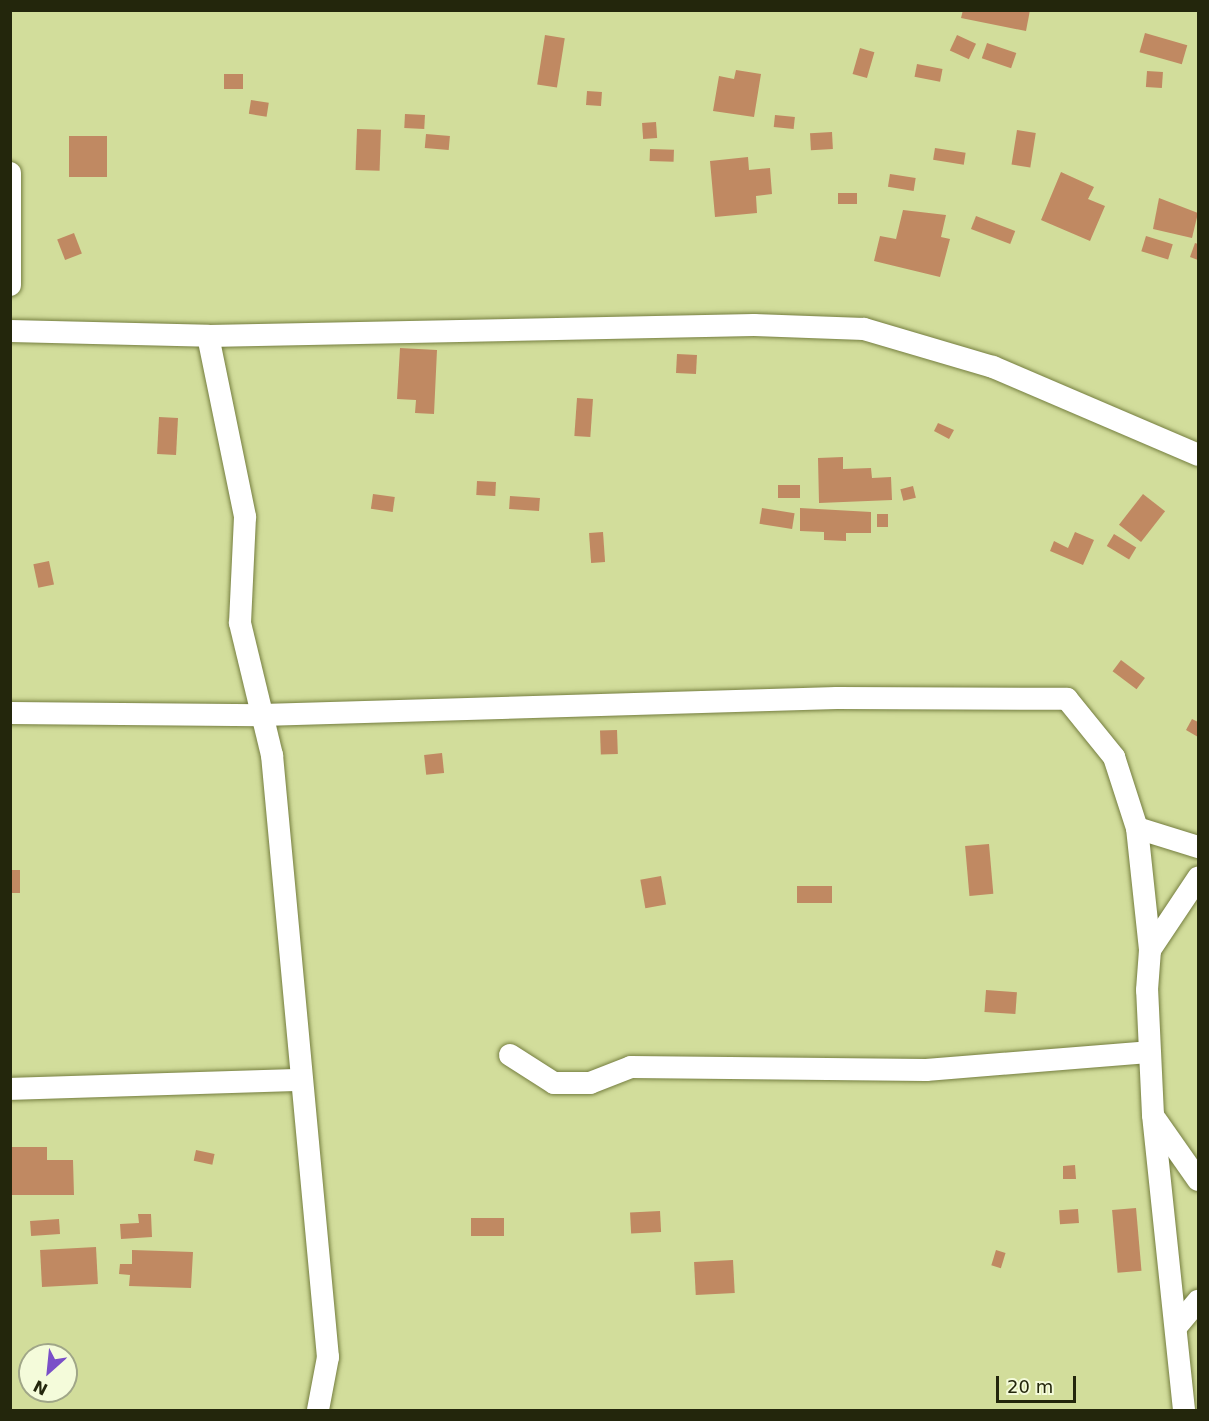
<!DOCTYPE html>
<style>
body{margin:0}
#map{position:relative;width:1209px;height:1421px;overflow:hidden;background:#d2dd9b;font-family:"DejaVu Sans",sans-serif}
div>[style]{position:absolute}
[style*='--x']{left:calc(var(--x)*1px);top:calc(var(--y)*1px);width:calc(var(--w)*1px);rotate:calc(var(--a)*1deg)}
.building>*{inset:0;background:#c08962;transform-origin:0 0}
.roads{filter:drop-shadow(0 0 2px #757e40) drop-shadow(0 0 2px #757e40)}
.street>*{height:22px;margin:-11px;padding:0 11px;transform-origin:11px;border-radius:11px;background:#fff}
span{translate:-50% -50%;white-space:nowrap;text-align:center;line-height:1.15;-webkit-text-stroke:6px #f4fbda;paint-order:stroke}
.frame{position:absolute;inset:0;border:12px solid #23260c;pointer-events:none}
.north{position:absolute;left:18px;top:1343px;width:60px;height:60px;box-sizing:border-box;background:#f4fbda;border:2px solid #a0a688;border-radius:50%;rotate:207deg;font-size:16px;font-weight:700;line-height:24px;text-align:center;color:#23260c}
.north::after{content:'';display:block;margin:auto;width:21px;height:27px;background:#7a4fc8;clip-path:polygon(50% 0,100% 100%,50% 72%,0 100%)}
.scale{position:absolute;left:996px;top:1376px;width:80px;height:27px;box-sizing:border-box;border:3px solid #23260c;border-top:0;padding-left:8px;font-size:18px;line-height:21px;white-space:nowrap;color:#23260c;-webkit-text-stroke:4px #f4fbda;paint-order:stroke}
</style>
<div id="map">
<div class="building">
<i style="clip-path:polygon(963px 10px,1030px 10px,1026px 31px,961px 18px)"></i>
<i style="left:1145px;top:33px;width:44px;height:20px;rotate:16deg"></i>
<i style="left:545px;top:35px;width:20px;height:50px;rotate:9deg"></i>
<i style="left:957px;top:35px;width:21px;height:17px;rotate:25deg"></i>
<i style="left:987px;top:43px;width:31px;height:16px;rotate:19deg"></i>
<i style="left:860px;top:48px;width:15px;height:27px;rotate:16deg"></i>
<i style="left:917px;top:64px;width:26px;height:13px;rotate:11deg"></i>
<i style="clip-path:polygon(736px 70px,761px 74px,754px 117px,713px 111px,719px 76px,734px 79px)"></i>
<i style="left:1147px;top:71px;width:16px;height:16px;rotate:4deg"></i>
<i style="left:243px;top:74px;width:15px;height:19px;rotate:90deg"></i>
<i style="left:587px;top:91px;width:15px;height:14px;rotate:4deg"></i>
<i style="left:251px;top:100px;width:18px;height:14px;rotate:9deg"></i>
<i style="left:405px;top:114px;width:20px;height:14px;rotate:3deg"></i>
<i style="left:775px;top:115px;width:20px;height:12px;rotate:6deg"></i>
<i style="left:656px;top:122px;width:16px;height:14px;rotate:86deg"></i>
<i style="left:357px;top:129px;width:24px;height:41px;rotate:2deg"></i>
<i style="left:1017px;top:130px;width:19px;height:35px;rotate:9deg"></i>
<i style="left:832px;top:132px;width:17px;height:22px;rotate:87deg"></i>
<i style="left:426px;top:134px;width:24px;height:14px;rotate:5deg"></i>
<i style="left:69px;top:136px;width:38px;height:41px"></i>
<i style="left:935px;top:148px;width:31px;height:12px;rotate:9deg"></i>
<i style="left:650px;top:149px;width:24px;height:12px;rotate:2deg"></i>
<i style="clip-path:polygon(748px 157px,749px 170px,770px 168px,772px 194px,756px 196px,757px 213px,715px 217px,710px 161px)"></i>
<i style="clip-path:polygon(1061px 172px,1094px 187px,1088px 199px,1105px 206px,1090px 241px,1041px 220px)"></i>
<i style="left:890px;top:174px;width:26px;height:13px;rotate:9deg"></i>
<i style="left:838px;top:193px;width:19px;height:11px"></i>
<i style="clip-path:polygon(1159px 198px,1198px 213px,1192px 238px,1153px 229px)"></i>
<i style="clip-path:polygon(903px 210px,946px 215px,941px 237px,950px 239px,940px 277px,874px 261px,880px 236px,896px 239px)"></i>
<i style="left:976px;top:216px;width:42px;height:14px;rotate:21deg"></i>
<i style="left:74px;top:233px;width:22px;height:18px;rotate:69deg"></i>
<i style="left:1146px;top:236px;width:28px;height:16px;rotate:17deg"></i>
<i style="clip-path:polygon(1195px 243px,1198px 244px,1198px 260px,1190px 257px)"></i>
<i style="clip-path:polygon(400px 348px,437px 350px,434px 414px,415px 413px,416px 400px,397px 399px)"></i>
<i style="left:677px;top:354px;width:20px;height:19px;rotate:3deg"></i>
<i style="left:577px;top:398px;width:16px;height:38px;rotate:4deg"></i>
<i style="left:159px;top:417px;width:19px;height:37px;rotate:3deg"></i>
<i style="clip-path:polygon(938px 423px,954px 430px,949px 439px,934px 431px)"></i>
<i style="clip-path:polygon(843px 457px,843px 469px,871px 468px,872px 478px,891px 477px,892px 500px,819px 503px,818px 458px)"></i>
<i style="left:477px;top:481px;width:19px;height:14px;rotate:3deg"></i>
<i style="left:778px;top:485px;width:22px;height:13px"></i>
<i style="left:913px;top:486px;width:12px;height:13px;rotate:76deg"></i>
<i style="left:373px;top:494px;width:22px;height:15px;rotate:8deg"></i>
<i style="left:1143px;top:494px;width:28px;height:39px;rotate:38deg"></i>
<i style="left:510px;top:496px;width:30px;height:13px;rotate:4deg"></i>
<i style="left:762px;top:508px;width:33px;height:16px;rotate:9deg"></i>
<i style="clip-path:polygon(800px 508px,871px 512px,871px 533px,846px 533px,846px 541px,824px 540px,824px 532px,800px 531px)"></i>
<i style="left:877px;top:514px;width:11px;height:13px"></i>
<i style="left:603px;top:532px;width:30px;height:14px;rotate:86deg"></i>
<i style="clip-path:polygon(1075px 532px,1094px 540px,1083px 565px,1050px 551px,1054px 541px,1068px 548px)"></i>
<i style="left:1114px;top:534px;width:26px;height:14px;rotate:31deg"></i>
<i style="left:49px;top:561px;width:24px;height:16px;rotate:78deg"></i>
<i style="left:1121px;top:660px;width:30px;height:14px;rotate:37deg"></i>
<i style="clip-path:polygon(1192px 719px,1198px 722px,1198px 737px,1186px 730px)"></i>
<i style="left:617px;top:730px;width:24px;height:17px;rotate:88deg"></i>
<i style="left:442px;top:753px;width:20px;height:18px;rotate:84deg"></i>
<i style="left:989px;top:844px;width:50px;height:24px;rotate:85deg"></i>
<i style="left:10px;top:870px;width:10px;height:23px"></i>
<i style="left:661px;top:876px;width:29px;height:21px;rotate:80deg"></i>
<i style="left:832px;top:886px;width:17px;height:35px;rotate:90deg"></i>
<i style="left:986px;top:990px;width:31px;height:22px;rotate:4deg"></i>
<i style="clip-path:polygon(10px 1147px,47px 1147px,47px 1160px,73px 1160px,74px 1195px,10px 1195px)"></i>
<i style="left:196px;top:1150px;width:19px;height:11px;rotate:12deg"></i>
<i style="clip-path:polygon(1075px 1165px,1076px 1179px,1063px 1179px,1063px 1166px)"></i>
<i style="left:1136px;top:1208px;width:63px;height:24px;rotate:85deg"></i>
<i style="left:1078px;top:1209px;width:14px;height:19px;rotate:86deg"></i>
<i style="left:660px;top:1211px;width:21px;height:30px;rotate:87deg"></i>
<i style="clip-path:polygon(138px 1214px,151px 1214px,152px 1237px,121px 1239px,120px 1224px,139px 1223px)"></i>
<i style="left:504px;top:1218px;width:18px;height:33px;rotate:90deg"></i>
<i style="left:59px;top:1219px;width:15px;height:29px;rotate:86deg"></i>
<i style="left:96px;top:1247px;width:37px;height:56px;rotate:87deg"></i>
<i style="clip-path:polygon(132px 1250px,193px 1252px,191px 1288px,129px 1286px,130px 1275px,119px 1274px,120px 1264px,132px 1264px)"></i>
<i style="left:996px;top:1250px;width:10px;height:16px;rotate:17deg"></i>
<i style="left:733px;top:1260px;width:33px;height:39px;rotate:87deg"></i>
</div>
<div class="roads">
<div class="street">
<i style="--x:10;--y:173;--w:112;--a:90"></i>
<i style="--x:10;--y:331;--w:198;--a:1.4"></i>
<i style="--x:208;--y:336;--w:546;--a:-1.15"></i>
<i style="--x:754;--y:325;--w:110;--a:2.1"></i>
<i style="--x:864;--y:329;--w:134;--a:16.4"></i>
<i style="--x:993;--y:367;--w:223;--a:23.2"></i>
<i style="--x:208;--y:336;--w:185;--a:78.4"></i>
<i style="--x:245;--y:517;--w:106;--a:92.7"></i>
<i style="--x:240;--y:623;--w:136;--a:76.4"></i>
<i style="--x:272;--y:755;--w:605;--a:84.69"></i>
<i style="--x:328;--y:1357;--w:54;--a:100.7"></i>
<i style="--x:10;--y:713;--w:252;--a:0.5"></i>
<i style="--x:262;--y:715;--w:575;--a:-1.69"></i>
<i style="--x:837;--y:698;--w:230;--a:0.2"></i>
<i style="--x:1067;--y:699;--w:75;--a:51"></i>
<i style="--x:1114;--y:757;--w:75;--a:72.1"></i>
<i style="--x:1137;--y:828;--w:123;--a:83.9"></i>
<i style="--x:1137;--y:828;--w:64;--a:17.3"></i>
<i style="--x:510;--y:1055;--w:52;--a:32.5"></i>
<i style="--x:554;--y:1083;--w:36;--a:0"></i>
<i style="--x:590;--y:1083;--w:44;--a:-21.3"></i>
<i style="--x:631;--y:1067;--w:295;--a:0.6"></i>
<i style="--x:926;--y:1070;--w:223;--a:-4.6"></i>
<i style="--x:10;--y:1089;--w:291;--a:-1.8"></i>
<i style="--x:1156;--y:1120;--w:73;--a:55"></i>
<i style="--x:1177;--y:1326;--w:33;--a:-50"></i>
<i style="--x:1184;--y:1410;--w:297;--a:-96"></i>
<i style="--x:1153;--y:1115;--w:125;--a:-92.7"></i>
<i style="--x:1147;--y:990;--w:40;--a:-85.7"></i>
<i style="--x:1150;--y:950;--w:87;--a:-56.3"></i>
</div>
</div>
<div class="frame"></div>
<div class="north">N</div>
<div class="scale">20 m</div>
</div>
